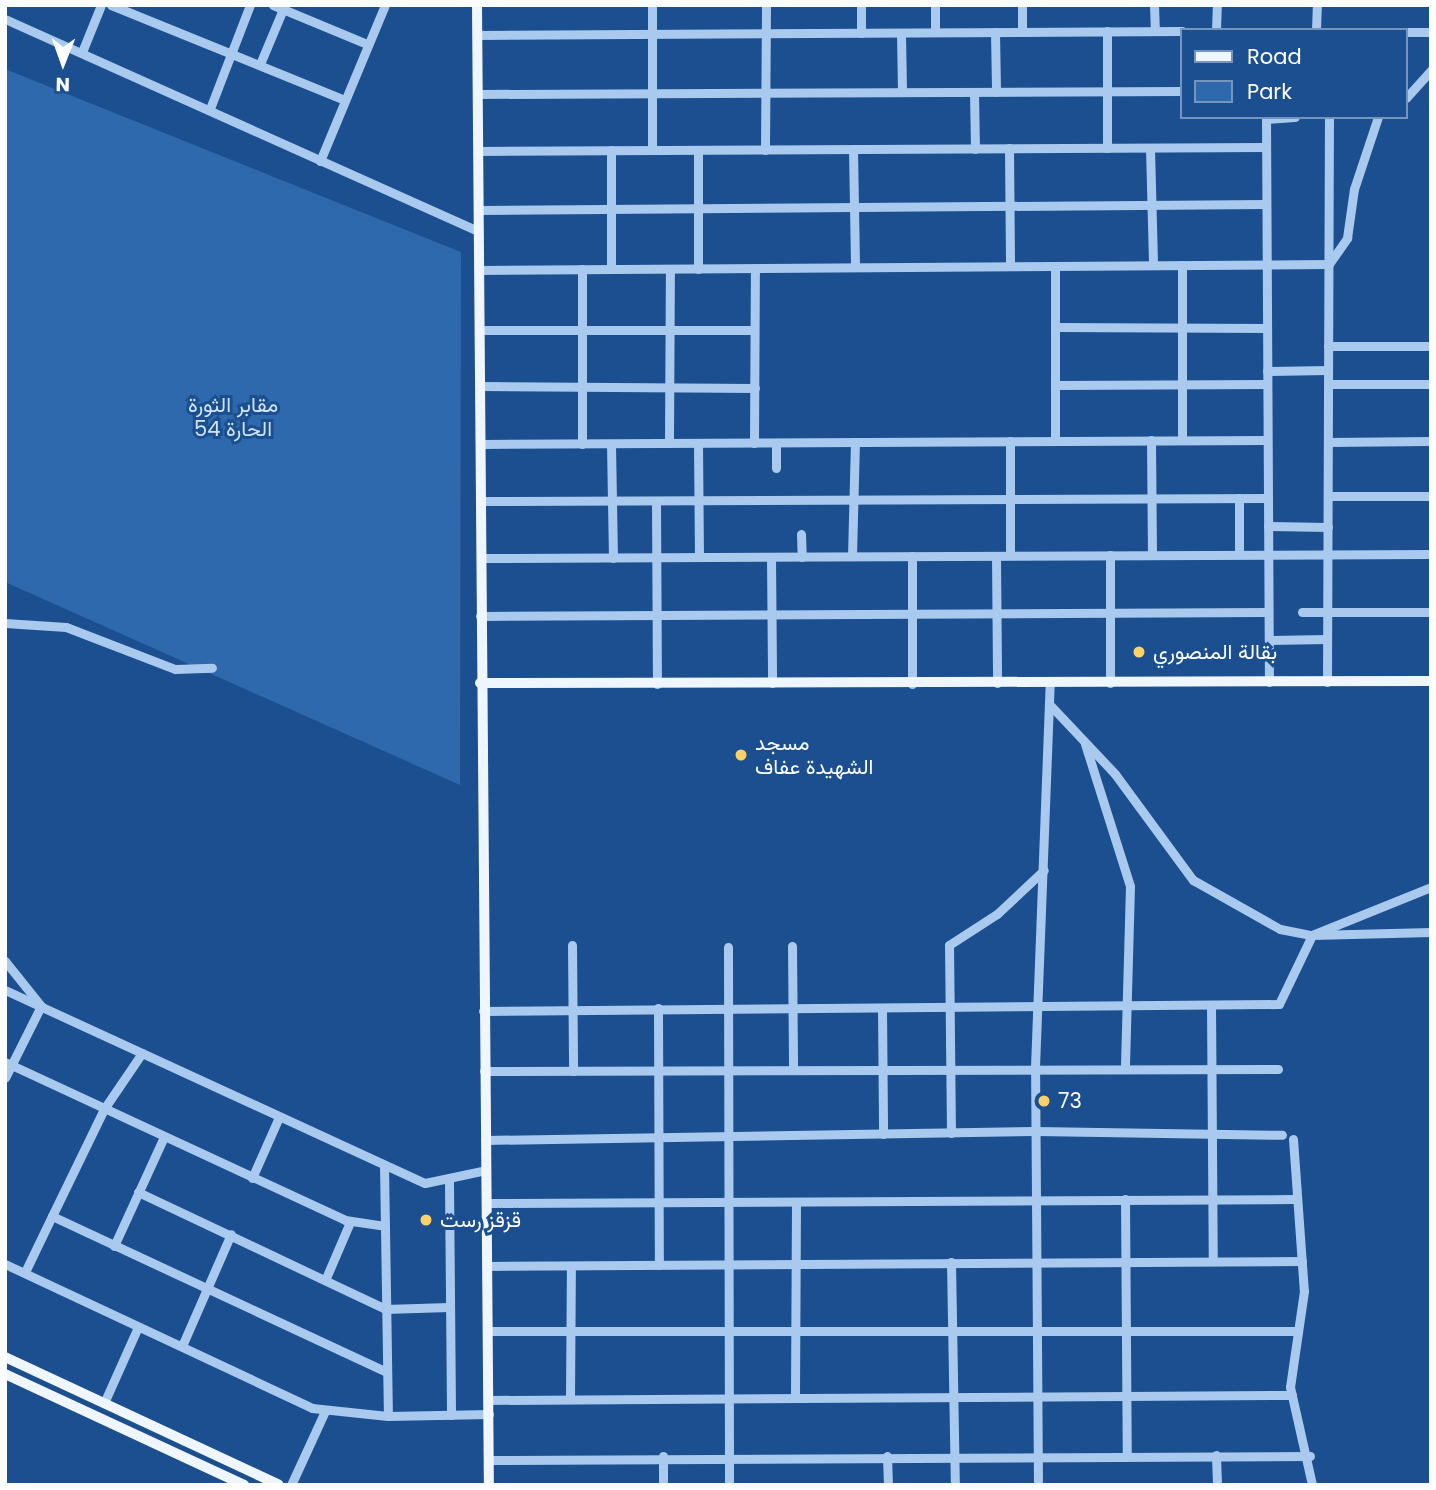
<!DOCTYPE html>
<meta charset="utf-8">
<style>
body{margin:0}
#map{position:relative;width:1436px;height:1490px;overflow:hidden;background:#1b4f8f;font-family:Poppins,Vazirmatn,sans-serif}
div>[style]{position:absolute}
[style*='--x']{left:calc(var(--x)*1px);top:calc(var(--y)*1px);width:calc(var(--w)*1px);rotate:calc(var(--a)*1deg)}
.green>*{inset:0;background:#2e69ad}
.minor>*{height:9px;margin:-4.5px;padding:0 4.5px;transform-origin:4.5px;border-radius:4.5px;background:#a9c9ee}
.major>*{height:10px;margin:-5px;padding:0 5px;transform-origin:5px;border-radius:5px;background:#f0f6ff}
.dots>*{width:19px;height:19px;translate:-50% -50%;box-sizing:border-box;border:4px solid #1b4f8f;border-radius:50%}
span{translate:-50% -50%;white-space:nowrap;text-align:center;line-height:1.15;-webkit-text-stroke:6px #1b4f8f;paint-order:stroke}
.park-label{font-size:21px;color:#cfe3fa}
.poi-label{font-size:21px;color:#fff}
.left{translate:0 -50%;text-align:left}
.frame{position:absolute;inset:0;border:7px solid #fff;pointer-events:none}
.legend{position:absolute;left:1180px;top:28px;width:228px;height:91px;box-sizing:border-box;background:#1b4f8f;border:2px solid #7695bc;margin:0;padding:9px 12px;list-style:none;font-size:21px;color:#fff}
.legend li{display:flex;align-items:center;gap:14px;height:35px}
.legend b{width:35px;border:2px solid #7695bc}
.north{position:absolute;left:28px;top:28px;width:70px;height:70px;-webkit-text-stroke:5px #1b4f8f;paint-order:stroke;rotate:181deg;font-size:19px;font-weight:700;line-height:28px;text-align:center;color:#fff}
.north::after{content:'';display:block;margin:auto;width:24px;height:32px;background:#fff;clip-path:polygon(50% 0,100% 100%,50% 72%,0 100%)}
</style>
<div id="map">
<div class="green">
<i style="clip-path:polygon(5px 69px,461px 252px,460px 785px,5px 582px)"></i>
</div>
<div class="minor">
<i style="--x:111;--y:5;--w:250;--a:22.1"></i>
<i style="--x:273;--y:5;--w:102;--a:22.5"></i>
<i style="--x:1022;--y:5;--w:27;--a:90"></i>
<i style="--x:1154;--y:5;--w:26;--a:88"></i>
<i style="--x:5;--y:19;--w:518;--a:24.14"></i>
<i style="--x:1216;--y:30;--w:25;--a:-88"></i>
<i style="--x:1316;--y:30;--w:25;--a:-88"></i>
<i style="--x:1107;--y:31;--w:117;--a:90"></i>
<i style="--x:935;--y:32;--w:27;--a:-90"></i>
<i style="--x:995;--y:32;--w:60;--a:89"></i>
<i style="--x:1406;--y:32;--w:25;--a:0"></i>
<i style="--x:861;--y:33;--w:28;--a:-90"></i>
<i style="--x:901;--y:33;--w:59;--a:89"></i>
<i style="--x:477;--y:35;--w:705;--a:-0.33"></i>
<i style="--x:82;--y:52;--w:51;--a:-68"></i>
<i style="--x:260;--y:64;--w:60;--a:-67.3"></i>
<i style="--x:974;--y:92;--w:57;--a:89"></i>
<i style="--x:478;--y:94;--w:704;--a:-0.24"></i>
<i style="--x:1406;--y:98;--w:38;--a:-48"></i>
<i style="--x:211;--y:106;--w:108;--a:-68.9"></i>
<i style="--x:1266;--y:117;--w:565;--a:89.7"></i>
<i style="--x:1266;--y:119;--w:29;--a:-4"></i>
<i style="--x:1009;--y:148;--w:118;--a:89.5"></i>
<i style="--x:1150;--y:148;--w:117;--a:88.5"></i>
<i style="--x:853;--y:149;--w:118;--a:89"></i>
<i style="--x:611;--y:150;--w:119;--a:90"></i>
<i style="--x:652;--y:150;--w:145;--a:-90"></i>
<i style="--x:765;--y:150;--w:145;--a:-89.6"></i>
<i style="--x:478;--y:151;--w:788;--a:-0.29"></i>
<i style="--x:320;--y:161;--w:169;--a:-67.4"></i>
<i style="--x:479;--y:210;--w:787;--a:-0.44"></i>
<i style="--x:1055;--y:266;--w:175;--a:90"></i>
<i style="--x:698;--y:269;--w:119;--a:-90"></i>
<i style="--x:479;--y:270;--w:850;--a:-0.4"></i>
<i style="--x:1329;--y:264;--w:32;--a:-55"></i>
<i style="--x:1347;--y:238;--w:49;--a:-81.9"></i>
<i style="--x:1354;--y:189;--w:76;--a:-71.6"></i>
<i style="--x:1055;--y:327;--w:212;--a:0.3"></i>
<i style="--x:480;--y:330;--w:274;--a:0"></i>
<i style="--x:1328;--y:346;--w:103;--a:0"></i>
<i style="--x:1267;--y:371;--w:61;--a:-0.9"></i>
<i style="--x:1328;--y:384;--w:103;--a:0"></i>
<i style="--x:1055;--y:385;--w:212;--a:-0.3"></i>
<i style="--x:480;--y:386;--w:275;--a:0.4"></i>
<i style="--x:1151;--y:440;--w:115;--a:89.5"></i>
<i style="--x:1182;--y:440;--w:175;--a:-90"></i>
<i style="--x:1010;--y:441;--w:114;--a:90"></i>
<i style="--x:1328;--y:442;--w:103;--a:-0.6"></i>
<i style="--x:669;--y:443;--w:174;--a:-89.7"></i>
<i style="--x:698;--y:443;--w:114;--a:89.5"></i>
<i style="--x:754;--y:443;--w:175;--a:-89.7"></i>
<i style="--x:481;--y:444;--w:786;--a:-0.29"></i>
<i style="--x:582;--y:444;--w:175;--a:-90"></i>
<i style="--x:611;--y:444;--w:114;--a:89"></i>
<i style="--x:776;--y:468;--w:25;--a:-90"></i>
<i style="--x:1328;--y:496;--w:103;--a:0"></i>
<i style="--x:1239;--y:498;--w:56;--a:90"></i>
<i style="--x:480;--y:501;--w:788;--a:-0.22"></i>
<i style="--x:656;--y:501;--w:183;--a:89.7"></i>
<i style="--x:1268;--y:526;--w:60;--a:1"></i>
<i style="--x:801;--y:534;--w:23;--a:88"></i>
<i style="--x:852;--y:556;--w:114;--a:-88.5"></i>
<i style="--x:912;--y:556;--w:128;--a:90"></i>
<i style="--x:996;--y:556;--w:127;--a:89.5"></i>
<i style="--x:771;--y:557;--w:126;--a:89.5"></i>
<i style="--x:482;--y:558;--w:949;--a:-0.24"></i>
<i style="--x:1302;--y:612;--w:129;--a:0"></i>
<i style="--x:480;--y:616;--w:788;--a:-0.29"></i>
<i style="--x:5;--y:623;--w:61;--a:3.8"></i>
<i style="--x:66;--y:627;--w:117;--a:21.1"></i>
<i style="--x:175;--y:669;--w:37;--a:-2"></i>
<i style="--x:1269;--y:640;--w:58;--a:-1"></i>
<i style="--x:1327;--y:682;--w:565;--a:-89.8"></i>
<i style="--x:1110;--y:683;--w:128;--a:-90"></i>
<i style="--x:1051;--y:706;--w:93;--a:46.7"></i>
<i style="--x:1115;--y:774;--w:132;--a:53.7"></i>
<i style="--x:1193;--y:880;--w:100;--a:29.4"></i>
<i style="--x:1280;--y:929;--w:33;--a:11"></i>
<i style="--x:1312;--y:935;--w:119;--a:-1.4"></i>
<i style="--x:1085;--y:744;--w:149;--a:72.4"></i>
<i style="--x:1130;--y:886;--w:181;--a:91.6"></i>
<i style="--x:572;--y:945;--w:126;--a:89.5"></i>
<i style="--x:792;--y:946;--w:122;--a:89.5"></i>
<i style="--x:728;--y:947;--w:538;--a:89.89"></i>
<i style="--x:5;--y:961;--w:58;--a:51.3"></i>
<i style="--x:41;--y:1006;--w:80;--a:116.6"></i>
<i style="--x:5;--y:990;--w:462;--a:24.7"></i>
<i style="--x:425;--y:1183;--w:62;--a:-12"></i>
<i style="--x:1211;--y:1005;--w:256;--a:89.6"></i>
<i style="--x:658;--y:1008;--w:257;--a:89.8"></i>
<i style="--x:882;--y:1008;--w:126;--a:89.5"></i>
<i style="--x:483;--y:1011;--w:796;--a:-0.5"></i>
<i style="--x:1279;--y:1004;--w:76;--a:-64.4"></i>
<i style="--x:1312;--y:935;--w:128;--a:-22"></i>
<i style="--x:142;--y:1053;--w:68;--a:124.2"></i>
<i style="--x:104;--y:1109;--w:119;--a:115.9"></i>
<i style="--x:52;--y:1216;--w:369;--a:25"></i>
<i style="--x:5;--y:1062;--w:375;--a:24.9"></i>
<i style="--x:345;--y:1220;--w:40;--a:8.5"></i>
<i style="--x:484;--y:1071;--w:794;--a:-0.14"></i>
<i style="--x:951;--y:1133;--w:188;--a:-90.6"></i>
<i style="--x:949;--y:945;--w:57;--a:-32.9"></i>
<i style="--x:997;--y:914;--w:64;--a:-43.1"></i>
<i style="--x:1293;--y:1139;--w:152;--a:85.9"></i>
<i style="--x:1304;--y:1291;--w:97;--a:98.3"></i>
<i style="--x:1290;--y:1387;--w:100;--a:77.3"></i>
<i style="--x:485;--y:1140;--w:551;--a:-0.94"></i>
<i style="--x:1036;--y:1131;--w:246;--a:0.9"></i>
<i style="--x:384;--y:1165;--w:251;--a:89.1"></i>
<i style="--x:252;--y:1178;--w:67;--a:-66.1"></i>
<i style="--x:449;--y:1182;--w:233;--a:89.5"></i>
<i style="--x:138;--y:1192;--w:273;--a:25.3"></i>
<i style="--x:385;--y:1309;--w:64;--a:-1.8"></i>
<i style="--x:1125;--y:1199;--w:257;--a:89.6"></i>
<i style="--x:487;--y:1203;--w:809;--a:-0.28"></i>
<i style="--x:114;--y:1246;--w:120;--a:-65.4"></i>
<i style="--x:951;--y:1262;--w:223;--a:89"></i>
<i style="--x:5;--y:1264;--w:339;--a:25.1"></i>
<i style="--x:312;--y:1408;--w:76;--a:6"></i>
<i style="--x:388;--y:1416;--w:101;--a:-1.1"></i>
<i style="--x:487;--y:1266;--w:815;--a:-0.35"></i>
<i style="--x:25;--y:1272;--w:62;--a:-64.3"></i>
<i style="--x:326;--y:1278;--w:61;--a:-66.8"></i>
<i style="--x:488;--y:1331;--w:808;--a:0"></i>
<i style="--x:182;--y:1346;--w:122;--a:-66.4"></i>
<i style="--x:795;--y:1395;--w:193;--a:-89.7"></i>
<i style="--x:570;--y:1398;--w:132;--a:-89.6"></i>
<i style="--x:488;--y:1400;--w:804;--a:-0.36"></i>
<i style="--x:104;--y:1403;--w:83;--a:-65.9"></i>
<i style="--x:1216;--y:1455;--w:30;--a:88"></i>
<i style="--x:663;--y:1456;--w:29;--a:90"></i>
<i style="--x:887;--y:1456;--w:29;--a:88"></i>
<i style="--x:489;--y:1460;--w:821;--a:-0.28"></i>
<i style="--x:291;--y:1485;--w:81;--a:-65.3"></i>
<i style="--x:1038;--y:1485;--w:418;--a:-90.4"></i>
<i style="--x:1035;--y:1067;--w:384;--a:-87.8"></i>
</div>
<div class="major">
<i style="--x:477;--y:5;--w:1480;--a:89.54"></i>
<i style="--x:480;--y:683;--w:951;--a:-0.12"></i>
<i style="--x:5;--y:1357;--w:302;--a:25"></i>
<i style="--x:5;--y:1374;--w:264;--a:24.9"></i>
</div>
<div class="dots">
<i style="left:1139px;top:652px;background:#ffd166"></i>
<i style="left:741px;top:755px;background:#ffd166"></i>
<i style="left:1044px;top:1101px;background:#ffd166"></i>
<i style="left:426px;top:1220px;background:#ffd166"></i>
</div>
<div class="park-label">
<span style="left:233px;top:417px">مقابر الثورة<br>الحارة 54</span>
</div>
<div class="poi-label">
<span class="left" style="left:1153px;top:652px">بقالة المنصوري</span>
<span class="left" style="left:755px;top:755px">مسجد<br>الشهيدة عفاف</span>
<span class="left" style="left:1058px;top:1101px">73</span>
<span class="left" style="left:440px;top:1220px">قزقز رست</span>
</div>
<div class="frame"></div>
<ul class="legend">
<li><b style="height:9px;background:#f0f6ff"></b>Road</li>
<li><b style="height:19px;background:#2e69ad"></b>Park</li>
</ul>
<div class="north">N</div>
</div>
